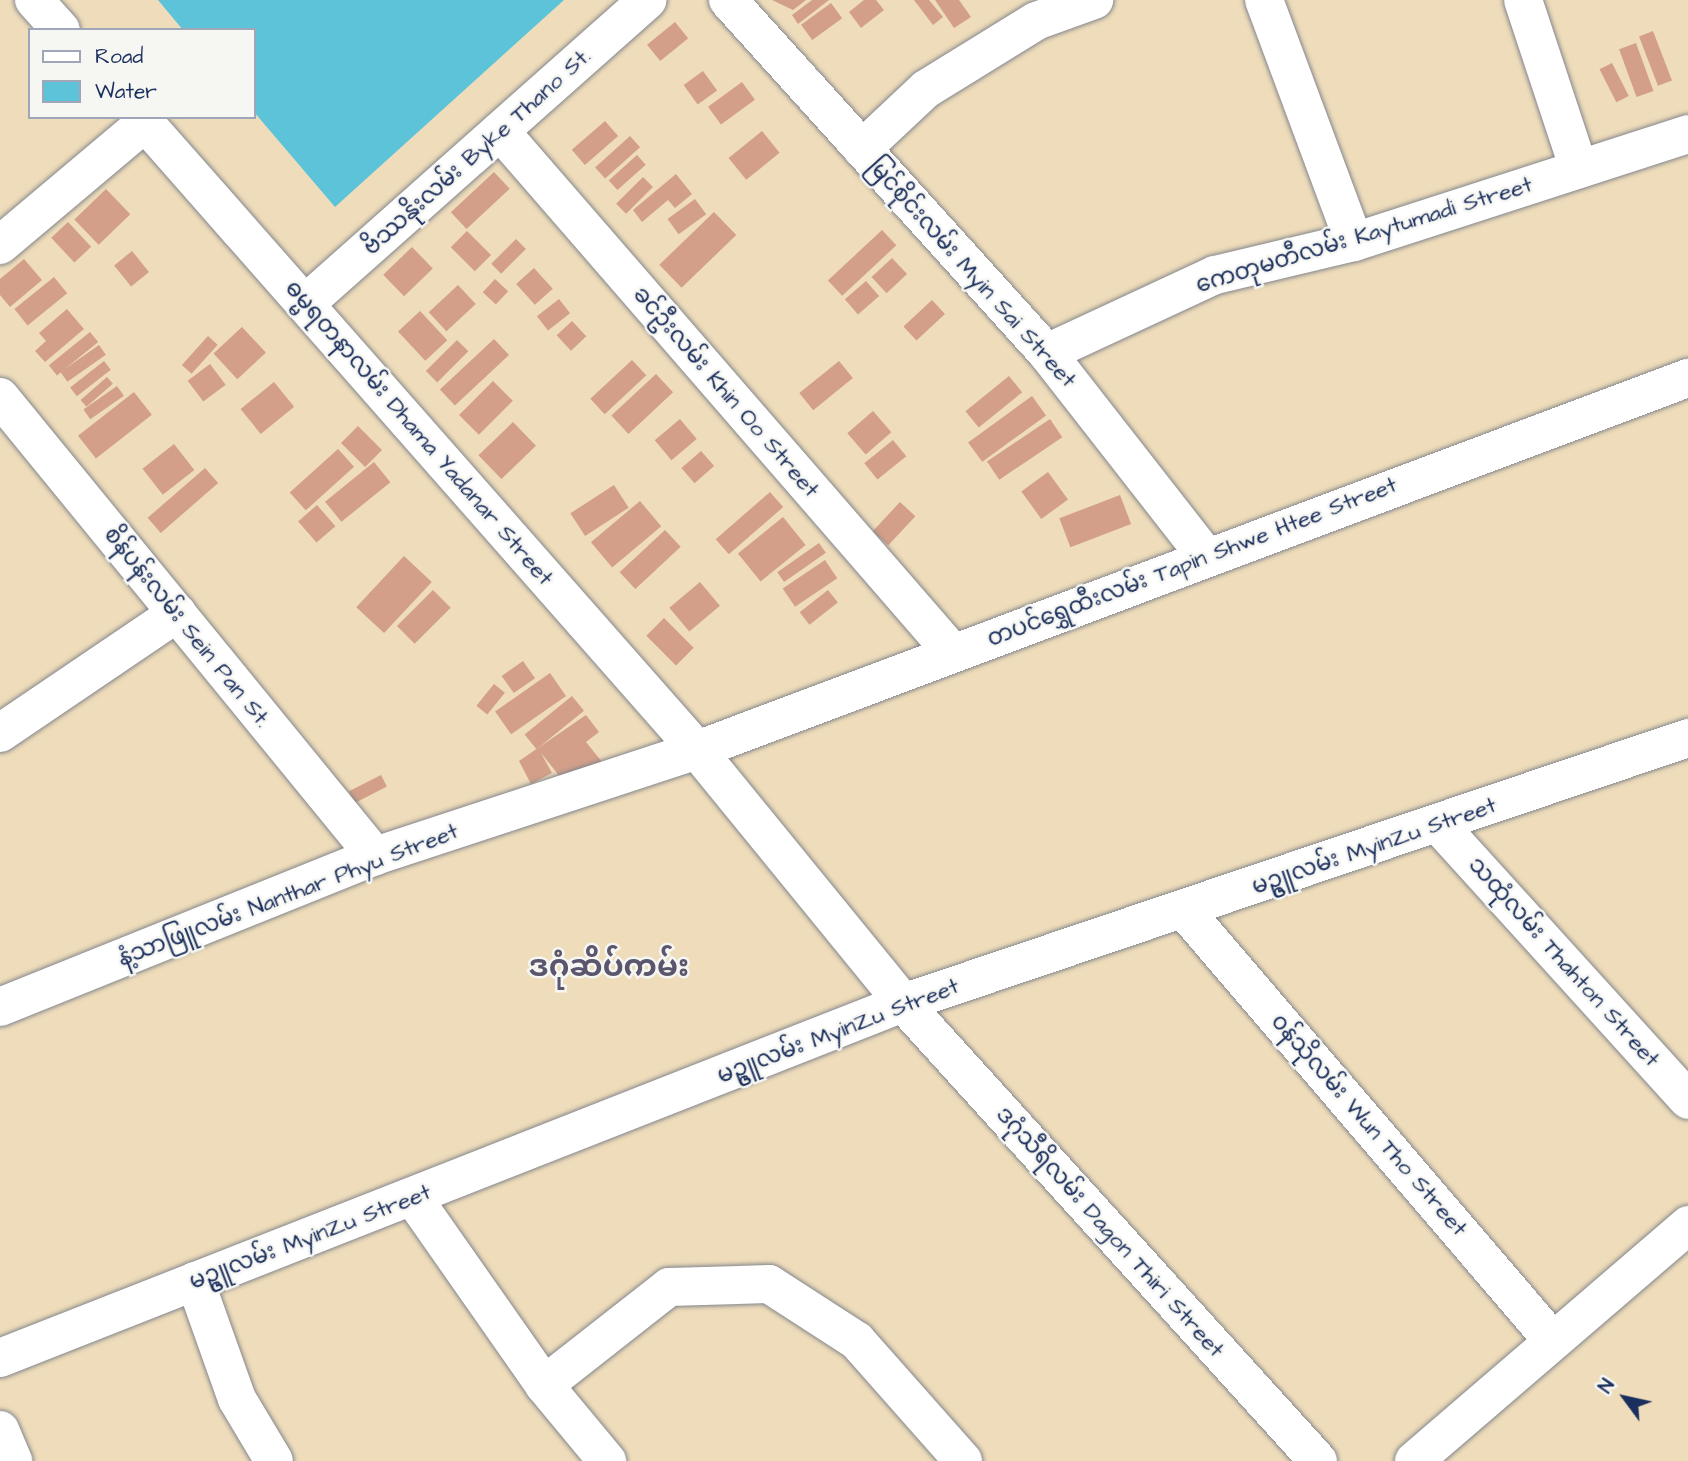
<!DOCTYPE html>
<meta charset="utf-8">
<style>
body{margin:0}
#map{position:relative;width:1688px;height:1461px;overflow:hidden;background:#eedcba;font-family:"Architects Daughter","Noto Sans Myanmar",sans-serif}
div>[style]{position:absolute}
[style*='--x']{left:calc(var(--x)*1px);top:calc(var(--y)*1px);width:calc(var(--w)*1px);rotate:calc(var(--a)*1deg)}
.water>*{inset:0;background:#5cc3d9}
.building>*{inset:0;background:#d39f89;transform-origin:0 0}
.roads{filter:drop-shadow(0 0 2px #84868c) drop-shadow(0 0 2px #84868c)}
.minor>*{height:38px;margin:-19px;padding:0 19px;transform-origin:19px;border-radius:19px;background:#fff}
span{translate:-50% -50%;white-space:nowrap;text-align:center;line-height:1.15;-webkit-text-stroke:5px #f6f6f2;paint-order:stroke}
.street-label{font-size:23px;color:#1b2f5e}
.district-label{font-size:30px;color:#5b566d;font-weight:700}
.legend{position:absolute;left:28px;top:28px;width:228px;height:91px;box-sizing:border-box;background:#f6f6f2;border:2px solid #9ea6b7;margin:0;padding:9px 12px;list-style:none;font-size:21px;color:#1b2f5e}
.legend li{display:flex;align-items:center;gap:14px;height:35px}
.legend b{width:35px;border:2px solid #9ea6b7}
.north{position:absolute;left:1590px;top:1363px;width:70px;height:70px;-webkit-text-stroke:5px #f6f6f2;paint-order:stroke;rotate:303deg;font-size:19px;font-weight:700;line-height:28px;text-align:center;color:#1b2f5e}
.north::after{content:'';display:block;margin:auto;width:24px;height:32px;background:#1b2f5e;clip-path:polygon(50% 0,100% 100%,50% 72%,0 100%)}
</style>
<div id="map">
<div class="water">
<i style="clip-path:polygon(158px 0,564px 0,335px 207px,254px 112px,254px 30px,183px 30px)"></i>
</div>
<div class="building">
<i style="clip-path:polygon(772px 0,806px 0,793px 10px)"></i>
<i style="clip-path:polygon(812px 0,829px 0,798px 24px,792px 15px)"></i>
<i style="clip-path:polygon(864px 0,876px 0,884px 10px,861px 28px,849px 12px)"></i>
<i style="clip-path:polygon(914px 0,929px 0,943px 17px,933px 25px)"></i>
<i style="clip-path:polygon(935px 0,959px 0,971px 17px,954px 28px)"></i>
<i style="left:831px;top:3px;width:19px;height:37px;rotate:54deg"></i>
<i style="left:675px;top:22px;width:21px;height:36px;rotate:51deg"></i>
<i style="left:1653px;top:31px;width:53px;height:15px;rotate:69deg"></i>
<i style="left:1636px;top:43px;width:51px;height:18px;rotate:70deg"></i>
<i style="left:1612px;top:63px;width:37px;height:14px;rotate:63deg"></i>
<i style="left:703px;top:71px;width:24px;height:24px;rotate:54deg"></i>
<i style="left:742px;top:82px;width:22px;height:42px;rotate:54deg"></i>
<i style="left:605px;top:121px;width:20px;height:44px;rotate:49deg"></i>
<i style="left:762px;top:131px;width:28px;height:43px;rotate:51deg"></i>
<i style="left:630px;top:136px;width:15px;height:47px;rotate:48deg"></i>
<i style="left:637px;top:155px;width:13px;height:38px;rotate:48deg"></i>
<i style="left:494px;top:172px;width:23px;height:59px;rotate:47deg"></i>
<i style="clip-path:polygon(676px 174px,692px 194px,675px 208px,668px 200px,642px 222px,633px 210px)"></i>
<i style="left:643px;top:177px;width:14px;height:38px;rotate:45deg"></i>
<i style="left:106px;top:189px;width:35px;height:44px;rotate:46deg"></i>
<i style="left:695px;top:199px;width:19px;height:34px;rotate:54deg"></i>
<i style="left:714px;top:212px;width:32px;height:76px;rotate:46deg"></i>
<i style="left:68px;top:222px;width:34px;height:23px;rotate:47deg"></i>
<i style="left:882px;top:230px;width:21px;height:74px;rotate:47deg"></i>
<i style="left:467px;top:231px;width:34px;height:23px;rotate:45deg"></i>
<i style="left:516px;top:239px;width:14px;height:35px;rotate:45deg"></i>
<i style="left:412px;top:247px;width:30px;height:40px;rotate:46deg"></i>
<i style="left:132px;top:251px;width:27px;height:23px;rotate:51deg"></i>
<i style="left:892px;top:258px;width:22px;height:28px;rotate:47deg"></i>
<i style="clip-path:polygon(24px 259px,42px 280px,10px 307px,0 295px,0 279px)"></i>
<i style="left:534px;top:268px;width:28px;height:24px;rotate:48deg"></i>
<i style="left:54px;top:277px;width:21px;height:51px;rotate:51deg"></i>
<i style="left:495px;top:279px;width:18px;height:18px;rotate:43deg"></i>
<i style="left:866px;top:281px;width:20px;height:28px;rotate:49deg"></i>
<i style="left:458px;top:285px;width:26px;height:40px;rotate:47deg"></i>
<i style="left:559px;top:299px;width:18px;height:28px;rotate:52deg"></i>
<i style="left:932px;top:300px;width:19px;height:39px;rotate:47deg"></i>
<i style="clip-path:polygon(67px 309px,84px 329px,45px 362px,35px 351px,46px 341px,39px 333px)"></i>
<i style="left:420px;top:311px;width:40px;height:30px;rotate:47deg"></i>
<i style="left:572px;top:321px;width:21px;height:21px;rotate:47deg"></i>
<i style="left:242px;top:327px;width:35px;height:39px;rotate:47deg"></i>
<i style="left:90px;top:332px;width:13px;height:53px;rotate:51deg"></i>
<i style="left:208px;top:336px;width:13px;height:39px;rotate:42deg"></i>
<i style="left:494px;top:339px;width:22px;height:74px;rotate:47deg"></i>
<i style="left:457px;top:340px;width:16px;height:44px;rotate:45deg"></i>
<i style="left:99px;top:345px;width:12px;height:47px;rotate:55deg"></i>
<i style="left:632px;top:360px;width:21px;height:57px;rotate:47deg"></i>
<i style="left:104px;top:361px;width:11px;height:43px;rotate:52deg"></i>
<i style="left:839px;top:361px;width:22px;height:51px;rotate:51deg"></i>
<i style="left:210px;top:364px;width:26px;height:28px;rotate:53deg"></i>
<i style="left:656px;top:374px;width:25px;height:61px;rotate:47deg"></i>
<i style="left:1009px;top:376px;width:21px;height:56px;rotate:51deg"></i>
<i style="left:107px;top:377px;width:9px;height:35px;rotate:49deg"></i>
<i style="left:493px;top:381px;width:28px;height:48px;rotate:45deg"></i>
<i style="left:274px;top:382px;width:32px;height:43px;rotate:51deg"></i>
<i style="left:117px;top:386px;width:12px;height:41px;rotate:55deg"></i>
<i style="left:134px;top:392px;width:29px;height:71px;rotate:52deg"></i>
<i style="left:1032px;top:396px;width:24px;height:79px;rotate:54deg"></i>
<i style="left:873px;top:411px;width:28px;height:34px;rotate:49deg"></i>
<i style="left:680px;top:419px;width:26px;height:33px;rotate:50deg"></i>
<i style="left:1050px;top:419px;width:22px;height:76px;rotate:56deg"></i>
<i style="left:513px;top:422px;width:33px;height:48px;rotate:46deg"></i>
<i style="left:358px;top:426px;width:34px;height:24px;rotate:45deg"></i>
<i style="left:893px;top:440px;width:21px;height:37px;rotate:51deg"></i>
<i style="left:174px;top:444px;width:33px;height:40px;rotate:52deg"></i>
<i style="left:338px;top:449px;width:24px;height:65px;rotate:48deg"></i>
<i style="left:701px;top:451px;width:20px;height:26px;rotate:49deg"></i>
<i style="left:374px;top:462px;width:26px;height:63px;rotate:51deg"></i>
<i style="left:205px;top:468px;width:20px;height:76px;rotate:49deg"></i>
<i style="left:1048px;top:472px;width:34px;height:33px;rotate:54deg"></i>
<i style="left:614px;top:485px;width:27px;height:52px;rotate:57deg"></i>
<i style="left:770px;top:492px;width:20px;height:72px;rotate:49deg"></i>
<i style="left:1120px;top:495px;width:31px;height:65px;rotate:69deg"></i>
<i style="left:640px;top:501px;width:33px;height:64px;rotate:50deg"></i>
<i style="left:900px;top:502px;width:21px;height:40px;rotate:43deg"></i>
<i style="left:317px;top:505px;width:28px;height:25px;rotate:49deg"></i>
<i style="left:783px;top:517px;width:36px;height:58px;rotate:51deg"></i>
<i style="left:665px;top:530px;width:23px;height:62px;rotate:47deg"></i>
<i style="left:819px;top:543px;width:12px;height:51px;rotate:55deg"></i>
<i style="left:404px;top:556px;width:38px;height:70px;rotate:43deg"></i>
<i style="left:825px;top:560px;width:22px;height:51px;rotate:56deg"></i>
<i style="left:700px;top:582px;width:31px;height:40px;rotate:50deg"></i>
<i style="left:433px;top:590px;width:25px;height:51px;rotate:45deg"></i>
<i style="left:828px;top:590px;width:16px;height:36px;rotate:52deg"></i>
<i style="left:664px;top:618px;width:42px;height:25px;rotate:45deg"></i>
<i style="left:523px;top:661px;width:21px;height:26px;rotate:55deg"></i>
<i style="left:550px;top:673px;width:28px;height:67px;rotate:55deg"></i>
<i style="left:494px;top:684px;width:14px;height:28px;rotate:39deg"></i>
<i style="left:572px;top:696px;width:19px;height:61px;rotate:51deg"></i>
<i style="clip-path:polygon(586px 715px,599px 732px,586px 742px,602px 762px,569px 788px,541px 753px,552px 773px,531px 784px,519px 761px)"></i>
<i style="left:381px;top:775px;width:13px;height:36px;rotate:63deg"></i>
</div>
<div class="roads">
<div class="minor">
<i style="--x:34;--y:0;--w:40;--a:48"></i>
<i style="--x:728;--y:0;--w:476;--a:47.9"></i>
<i style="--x:1047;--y:353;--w:256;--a:52"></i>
<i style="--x:1264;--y:0;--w:258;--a:69.6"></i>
<i style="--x:1523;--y:0;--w:178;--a:71.7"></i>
<i style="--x:140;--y:117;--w:843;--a:48.65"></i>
<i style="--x:697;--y:750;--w:326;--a:50.8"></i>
<i style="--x:903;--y:1003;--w:618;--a:47.82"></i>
<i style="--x:500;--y:131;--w:690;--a:49.06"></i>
<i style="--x:862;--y:149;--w:88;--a:-43.2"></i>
<i style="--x:926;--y:89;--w:129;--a:-31.7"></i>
<i style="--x:1036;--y:21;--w:62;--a:-19.9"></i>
<i style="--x:0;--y:245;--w:189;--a:-40.1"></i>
<i style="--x:305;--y:304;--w:458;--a:-41.6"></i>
<i style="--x:1047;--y:353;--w:185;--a:-24.9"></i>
<i style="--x:1215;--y:275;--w:143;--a:-13.4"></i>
<i style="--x:1354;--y:242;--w:351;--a:-17.9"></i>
<i style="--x:0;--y:397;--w:593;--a:50.75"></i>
<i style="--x:0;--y:733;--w:214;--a:-34.1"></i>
<i style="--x:1439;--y:825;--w:371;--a:47.8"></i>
<i style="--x:1184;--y:910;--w:567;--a:49.43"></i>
<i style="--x:0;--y:1007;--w:404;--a:-21.9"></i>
<i style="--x:375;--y:856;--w:339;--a:-18.2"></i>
<i style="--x:697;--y:750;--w:1059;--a:-20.58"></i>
<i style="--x:414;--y:1199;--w:227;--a:55"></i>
<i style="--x:544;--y:1385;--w:99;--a:50.3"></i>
<i style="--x:195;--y:1281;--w:125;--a:70.4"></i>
<i style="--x:237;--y:1399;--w:72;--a:59.2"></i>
<i style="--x:0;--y:1358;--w:970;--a:-21.46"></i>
<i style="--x:903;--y:1003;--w:829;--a:-18.65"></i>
<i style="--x:544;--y:1385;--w:159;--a:-38.1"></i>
<i style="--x:669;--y:1287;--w:100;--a:-1.7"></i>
<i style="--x:769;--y:1284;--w:105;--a:32.9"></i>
<i style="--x:857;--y:1341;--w:160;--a:48.5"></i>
<i style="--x:0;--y:1430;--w:34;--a:67"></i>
<i style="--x:1414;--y:1461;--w:362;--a:-40.7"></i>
</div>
</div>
<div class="street-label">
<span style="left:477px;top:152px;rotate:-42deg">ဗိဿနိုးလမ်း Byke Thano St.</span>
<span style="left:1364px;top:235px;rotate:-17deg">ကေတုမတီလမ်း Kaytumadi Street</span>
<span style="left:972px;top:273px;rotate:48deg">မြင်စိုင်းလမ်း Myin Sai Street</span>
<span style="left:726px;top:392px;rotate:49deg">ခင်ဦးလမ်း Khin Oo Street</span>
<span style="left:419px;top:433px;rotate:49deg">ဓမ္မရတနာလမ်း Dhama Yadanar Street</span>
<span style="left:1192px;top:562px;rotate:-21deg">တပင်ရွှေထီးလမ်း Tapin Shwe Htee Street</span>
<span style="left:187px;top:627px;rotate:51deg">စိန်ပန်းလမ်း Sein Pan St.</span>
<span style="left:1374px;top:846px;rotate:-19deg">မဥ္ဇူလမ်း MyinZu Street</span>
<span style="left:288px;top:895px;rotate:-21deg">နံ့သာဖြူလမ်း Nanthar Phyu Street</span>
<span style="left:1564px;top:962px;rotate:48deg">သထုံလမ်း Thahton Street</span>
<span style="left:838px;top:1031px;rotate:-21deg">မဥ္ဇူလမ်း MyinZu Street</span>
<span style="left:1369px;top:1125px;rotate:49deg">၀န်သိုလမ်း Wun Tho Street</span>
<span style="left:1110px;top:1232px;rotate:48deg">ဒဂုံသီရိလမ်း Dagon Thiri Street</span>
<span style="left:310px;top:1237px;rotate:-21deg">မဥ္ဇူလမ်း MyinZu Street</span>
</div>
<div class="district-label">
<span style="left:609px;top:967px">ဒဂုံဆိပ်ကမ်း</span>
</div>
<ul class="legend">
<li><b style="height:9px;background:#fff"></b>Road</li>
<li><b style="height:19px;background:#5cc3d9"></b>Water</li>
</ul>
<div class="north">N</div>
</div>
